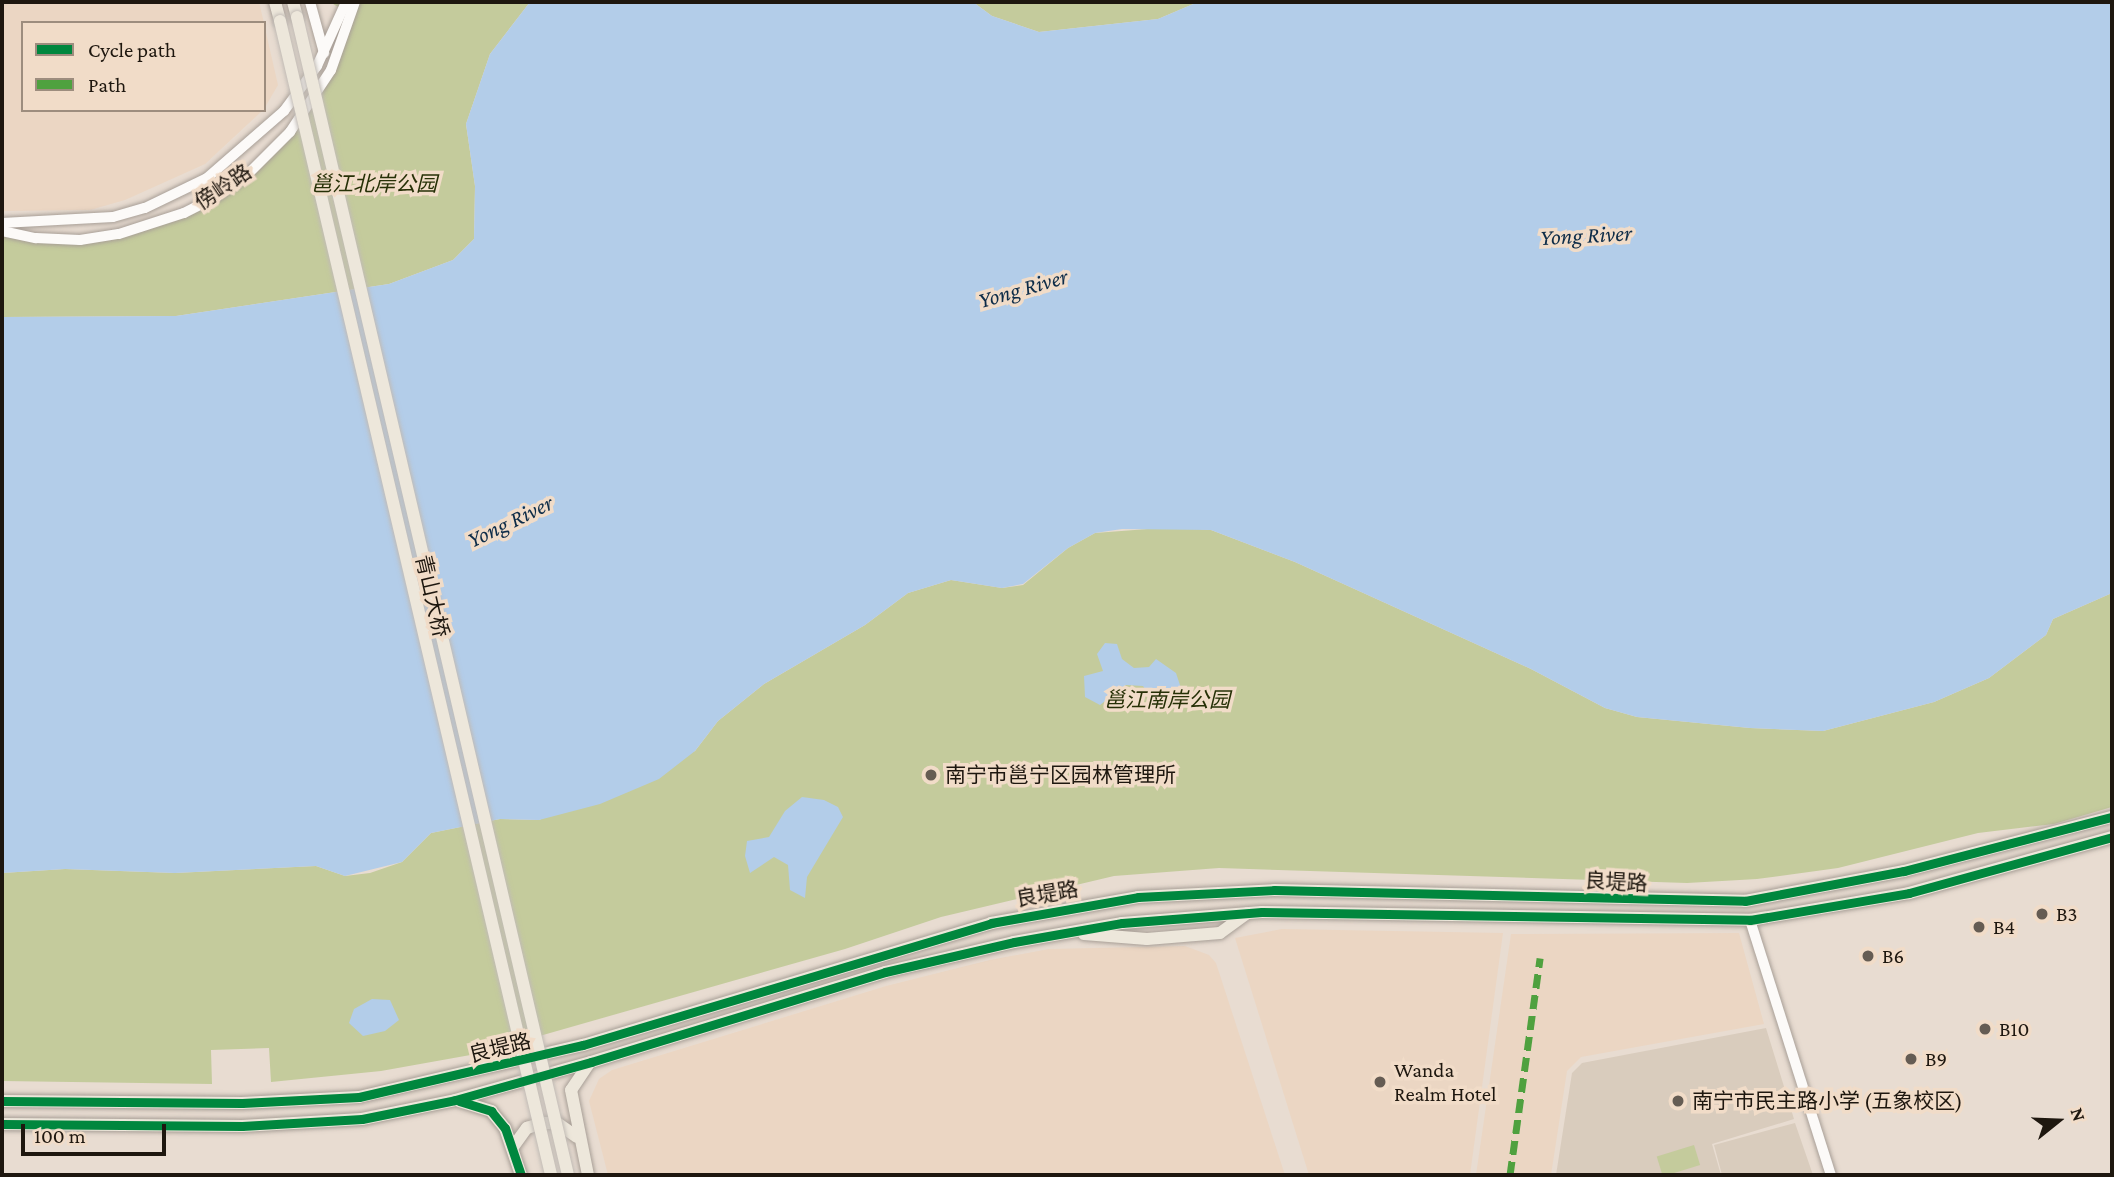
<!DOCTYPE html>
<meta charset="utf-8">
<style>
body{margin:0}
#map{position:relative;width:2114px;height:1177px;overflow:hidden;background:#e8dcd1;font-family:"Crimson Pro","Noto Sans SC",serif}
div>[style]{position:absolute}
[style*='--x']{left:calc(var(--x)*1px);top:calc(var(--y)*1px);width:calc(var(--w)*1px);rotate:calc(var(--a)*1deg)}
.built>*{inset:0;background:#ebd6c3}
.education>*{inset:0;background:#d9ccbd}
.green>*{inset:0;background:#c4cb9c;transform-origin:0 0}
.water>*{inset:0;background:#b3cde9}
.roads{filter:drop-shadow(0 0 2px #a89f97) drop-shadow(0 0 2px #a89f97)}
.minor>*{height:10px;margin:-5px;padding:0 5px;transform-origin:5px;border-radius:5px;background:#fcfaf8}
.major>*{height:12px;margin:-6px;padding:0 6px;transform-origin:6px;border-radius:6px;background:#ede7db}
.bridges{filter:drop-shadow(0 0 2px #c1bbb5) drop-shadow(0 0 2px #c1bbb5)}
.major-bridge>*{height:12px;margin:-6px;padding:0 6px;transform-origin:6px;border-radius:6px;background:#ede7db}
.quiet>*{height:7px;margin-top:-3.5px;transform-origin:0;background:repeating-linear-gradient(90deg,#4fa13f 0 14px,transparent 0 21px)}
.cycleway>*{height:9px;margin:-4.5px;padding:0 4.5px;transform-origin:4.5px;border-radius:4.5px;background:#00873e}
.dots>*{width:19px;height:19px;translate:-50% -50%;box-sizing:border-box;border:4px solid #f1dcc8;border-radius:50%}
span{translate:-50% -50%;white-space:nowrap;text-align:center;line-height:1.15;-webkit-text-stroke:7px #f1dcc8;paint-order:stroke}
.park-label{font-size:21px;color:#263006;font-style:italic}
.street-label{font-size:21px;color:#1e170f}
.poi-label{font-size:21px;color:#1e170f}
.left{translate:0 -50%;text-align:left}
.water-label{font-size:23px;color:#0d2c48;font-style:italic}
.frame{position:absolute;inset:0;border:4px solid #1e170f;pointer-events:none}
.legend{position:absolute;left:21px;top:21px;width:245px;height:91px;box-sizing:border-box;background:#f1dcc8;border:2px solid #9d8d7e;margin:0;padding:9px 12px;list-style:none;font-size:21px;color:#1e170f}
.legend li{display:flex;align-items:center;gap:14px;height:35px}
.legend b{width:35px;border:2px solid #9d8d7e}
.north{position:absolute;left:2023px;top:1086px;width:70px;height:70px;-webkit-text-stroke:5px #f1dcc8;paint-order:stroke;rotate:72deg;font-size:19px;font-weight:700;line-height:28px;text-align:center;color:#1e170f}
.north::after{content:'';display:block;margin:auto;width:24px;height:32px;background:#1e170f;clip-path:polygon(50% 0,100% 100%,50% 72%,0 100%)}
.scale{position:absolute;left:21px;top:1124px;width:145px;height:32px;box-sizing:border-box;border:4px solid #1e170f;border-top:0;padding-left:9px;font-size:21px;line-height:24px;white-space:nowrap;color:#1e170f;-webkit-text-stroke:5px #f1dcc8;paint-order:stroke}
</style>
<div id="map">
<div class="built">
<i style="clip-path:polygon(2px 2px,259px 2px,264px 23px,23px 23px,23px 110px,263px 110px,205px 164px,125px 200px,90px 210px,2px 211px)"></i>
<i style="clip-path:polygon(264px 24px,278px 85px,264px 109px)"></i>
<i style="clip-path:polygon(1282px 929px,1503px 933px,1470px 1175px,1309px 1175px,1235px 938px)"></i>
<i style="clip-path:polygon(1739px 933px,1764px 1024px,1581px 1057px,1567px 1071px,1551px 1175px,1476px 1175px,1511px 934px)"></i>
<i style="clip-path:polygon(1185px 946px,1209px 955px,1216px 963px,1285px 1175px,608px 1175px,589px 1101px,599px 1079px,612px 1070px,886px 986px,990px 960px,1049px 949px)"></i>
</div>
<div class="education">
<i style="clip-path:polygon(1766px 1028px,1794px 1119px,1712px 1144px,1721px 1175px,1556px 1175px,1572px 1073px,1582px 1063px)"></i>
<i style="clip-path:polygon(1795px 1123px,1813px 1175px,1722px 1175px,1714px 1145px)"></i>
</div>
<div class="green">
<i style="clip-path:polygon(330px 2px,530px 2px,490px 54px,466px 124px,475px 186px,474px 239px,453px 260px,389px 284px,176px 316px,2px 317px,2px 231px,36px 238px,119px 234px,217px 196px,272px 152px,331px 70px,351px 15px)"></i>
<i style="clip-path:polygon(973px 2px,1198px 2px,1158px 19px,1039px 32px,992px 16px)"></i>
<i style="clip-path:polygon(1174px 527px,1211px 530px,1295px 562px,1531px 669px,1605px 708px,1637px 717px,1750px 728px,1823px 731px,1934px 702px,1989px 678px,2046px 635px,2053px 619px,2112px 593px,2112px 807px,2054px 824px,1978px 833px,1838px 868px,1757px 879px,1687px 883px,1219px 868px,1114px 876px,941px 917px,845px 949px,476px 1054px,381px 1071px,271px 1082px,269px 1048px,211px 1050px,212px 1084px,2px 1081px,2px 873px,65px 869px,175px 873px,316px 866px,345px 876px,370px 873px,402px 862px,431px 833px,500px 819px,539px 820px,695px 751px,718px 721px,764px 684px,865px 625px,908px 593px,951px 580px,1002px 588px,1023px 585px,1068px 548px,1095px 533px)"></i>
<i style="left:1694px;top:1145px;width:21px;height:39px;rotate:73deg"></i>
</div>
<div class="water">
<i style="clip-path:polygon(530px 2px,973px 2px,992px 16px,1039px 32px,1158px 19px,1198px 2px,2112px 2px,2112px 593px,2053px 619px,2046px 635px,1989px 678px,1934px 702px,1823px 731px,1750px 728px,1637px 717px,1605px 708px,1531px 669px,1295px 562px,1211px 530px,1122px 529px,1095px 533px,1068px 548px,1023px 584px,1002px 588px,951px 580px,908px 593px,865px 625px,764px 684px,718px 721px,695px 751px,659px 779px,600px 804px,539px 820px,500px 819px,431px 833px,402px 862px,345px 876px,316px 866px,175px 873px,65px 869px,2px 873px,2px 317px,176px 316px,389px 284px,453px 260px,474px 239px,475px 186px,466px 124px,490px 54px)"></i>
<i style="clip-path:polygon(1105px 643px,1117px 644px,1122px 659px,1134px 668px,1149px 667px,1156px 659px,1176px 673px,1183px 694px,1174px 707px,1156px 705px,1143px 686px,1126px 685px,1100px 705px,1085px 697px,1084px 676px,1103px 671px,1097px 654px)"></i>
<i style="clip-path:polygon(802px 797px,824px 800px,838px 807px,843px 817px,807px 877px,805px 898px,790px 890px,788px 865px,774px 857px,750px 873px,745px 856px,747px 841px,769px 837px,785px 811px)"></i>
<i style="clip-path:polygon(372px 999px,390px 1000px,399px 1020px,385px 1031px,363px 1036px,349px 1023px,354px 1009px)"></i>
</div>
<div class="roads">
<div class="minor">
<i style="--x:310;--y:2;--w:53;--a:74.6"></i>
<i style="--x:2;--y:223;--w:111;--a:-3.1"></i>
<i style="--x:113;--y:217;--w:33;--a:-16"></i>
<i style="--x:145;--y:208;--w:69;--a:-25.8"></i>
<i style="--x:207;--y:178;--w:102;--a:-41"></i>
<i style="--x:284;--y:111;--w:56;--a:-53.7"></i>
<i style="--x:317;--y:66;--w:70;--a:-65.6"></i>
<i style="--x:2;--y:231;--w:35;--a:12"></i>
<i style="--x:36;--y:238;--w:44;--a:2.6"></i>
<i style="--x:80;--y:240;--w:39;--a:-9"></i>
<i style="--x:119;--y:234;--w:68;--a:-17.9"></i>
<i style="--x:184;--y:213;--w:37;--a:-27"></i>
<i style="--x:217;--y:196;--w:34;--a:-34"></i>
<i style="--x:245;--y:177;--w:64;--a:-45"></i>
<i style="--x:290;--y:132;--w:74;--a:-56.5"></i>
<i style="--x:331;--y:70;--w:72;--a:-70.6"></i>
<i style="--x:1750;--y:920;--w:268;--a:72.4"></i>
</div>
<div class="major">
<i style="--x:275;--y:2;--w:20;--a:75"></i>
<i style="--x:293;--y:2;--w:16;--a:75"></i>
<i style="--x:1084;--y:934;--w:63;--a:4.5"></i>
<i style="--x:1147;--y:939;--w:73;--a:-4.7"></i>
<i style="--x:1220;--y:933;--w:34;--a:-36"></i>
<i style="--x:588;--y:1065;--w:30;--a:124"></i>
<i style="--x:571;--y:1090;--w:87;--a:78.7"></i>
<i style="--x:2;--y:1101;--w:240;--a:0.5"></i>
<i style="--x:242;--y:1103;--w:117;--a:-2.9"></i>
<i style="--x:359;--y:1097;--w:230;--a:-13.1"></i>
<i style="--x:583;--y:1045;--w:426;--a:-16.6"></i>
<i style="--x:991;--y:923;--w:149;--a:-10"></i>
<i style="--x:1138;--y:897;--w:136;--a:-2.9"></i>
<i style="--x:1274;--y:890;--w:471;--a:1.3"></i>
<i style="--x:1745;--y:901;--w:162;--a:-10.7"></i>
<i style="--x:1904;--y:871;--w:215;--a:-14.6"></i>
<i style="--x:459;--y:1101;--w:34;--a:17"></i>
<i style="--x:491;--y:1111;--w:22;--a:51"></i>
<i style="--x:505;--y:1128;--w:50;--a:71.2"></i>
<i style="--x:2;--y:1124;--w:240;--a:0.5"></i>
<i style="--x:242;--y:1126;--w:120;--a:-3.3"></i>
<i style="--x:362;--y:1119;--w:95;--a:-11.5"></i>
<i style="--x:455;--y:1100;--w:141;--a:-15.6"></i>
<i style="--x:591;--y:1062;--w:307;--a:-17"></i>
<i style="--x:885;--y:972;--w:132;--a:-13.1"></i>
<i style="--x:1014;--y:942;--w:110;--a:-10"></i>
<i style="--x:1122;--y:923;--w:140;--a:-4.5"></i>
<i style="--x:1262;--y:912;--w:488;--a:0.9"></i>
<i style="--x:1750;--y:920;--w:161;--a:-9.6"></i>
<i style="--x:1909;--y:893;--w:211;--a:-15.4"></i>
<i style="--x:513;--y:1147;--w:24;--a:-54"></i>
<i style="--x:527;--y:1128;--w:16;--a:-18"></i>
<i style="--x:542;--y:1123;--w:15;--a:0"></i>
<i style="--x:557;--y:1123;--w:24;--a:35"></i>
</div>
</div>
<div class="bridges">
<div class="major-bridge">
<i style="--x:297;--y:17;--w:1189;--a:76.83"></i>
<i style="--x:280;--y:21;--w:1185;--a:76.78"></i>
</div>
</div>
<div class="quiet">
<i style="--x:1510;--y:1175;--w:219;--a:-82.1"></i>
</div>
<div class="cycleway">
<i style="--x:2;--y:1101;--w:240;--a:0.5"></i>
<i style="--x:242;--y:1103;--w:117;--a:-2.9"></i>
<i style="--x:359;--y:1097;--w:230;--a:-13.1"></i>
<i style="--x:583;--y:1045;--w:426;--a:-16.6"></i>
<i style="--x:991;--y:923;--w:149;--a:-10"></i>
<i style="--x:1138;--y:897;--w:136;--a:-2.9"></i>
<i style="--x:1274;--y:890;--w:471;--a:1.3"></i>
<i style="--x:1745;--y:901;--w:162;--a:-10.7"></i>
<i style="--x:1904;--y:871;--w:215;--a:-14.6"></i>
<i style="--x:459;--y:1101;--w:34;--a:17"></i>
<i style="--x:491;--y:1111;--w:22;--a:51"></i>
<i style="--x:505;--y:1128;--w:50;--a:71.2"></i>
<i style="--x:2;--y:1124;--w:240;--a:0.5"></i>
<i style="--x:242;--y:1126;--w:120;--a:-3.3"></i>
<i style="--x:362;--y:1119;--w:95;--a:-11.5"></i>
<i style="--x:455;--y:1100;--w:141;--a:-15.6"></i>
<i style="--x:591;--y:1062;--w:307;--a:-17"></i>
<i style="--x:885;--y:972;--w:132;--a:-13.1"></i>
<i style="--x:1014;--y:942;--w:110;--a:-10"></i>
<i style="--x:1122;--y:923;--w:140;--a:-4.5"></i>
<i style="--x:1262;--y:912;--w:488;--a:0.9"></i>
<i style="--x:1750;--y:920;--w:161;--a:-9.6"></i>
<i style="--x:1909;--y:893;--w:211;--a:-15.4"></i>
</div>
<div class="dots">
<i style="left:931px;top:775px;background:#655c53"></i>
<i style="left:2042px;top:914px;background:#655c53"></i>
<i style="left:1979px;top:927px;background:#655c53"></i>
<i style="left:1868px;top:956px;background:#655c53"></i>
<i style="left:1985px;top:1029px;background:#655c53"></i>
<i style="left:1911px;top:1059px;background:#655c53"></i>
<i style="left:1380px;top:1082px;background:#655c53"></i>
<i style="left:1678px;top:1101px;background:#655c53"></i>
</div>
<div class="park-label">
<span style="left:374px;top:184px">邕江北岸公园</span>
<span style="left:1167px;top:700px">邕江南岸公园</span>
</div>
<div class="street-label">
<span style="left:223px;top:187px;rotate:-34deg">傍岭路</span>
<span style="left:432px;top:596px;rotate:77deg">青山大桥</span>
<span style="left:1616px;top:882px;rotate:3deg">良堤路</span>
<span style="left:1047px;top:894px;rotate:-10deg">良堤路</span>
<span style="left:500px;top:1048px;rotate:-14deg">良堤路</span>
</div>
<div class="poi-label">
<span class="left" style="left:945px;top:775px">南宁市邕宁区园林管理所</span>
<span class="left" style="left:2056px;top:914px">B3</span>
<span class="left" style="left:1993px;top:927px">B4</span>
<span class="left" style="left:1882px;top:956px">B6</span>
<span class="left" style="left:1999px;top:1029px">B10</span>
<span class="left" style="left:1925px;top:1059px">B9</span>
<span class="left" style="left:1394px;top:1082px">Wanda<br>Realm Hotel</span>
<span class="left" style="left:1692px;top:1101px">南宁市民主路小学 (五象校区)</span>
</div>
<div class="water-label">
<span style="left:1586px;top:235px;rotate:-3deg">Yong River</span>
<span style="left:1023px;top:288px;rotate:-16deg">Yong River</span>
<span style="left:510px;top:521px;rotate:-26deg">Yong River</span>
</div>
<div class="frame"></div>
<ul class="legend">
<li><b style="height:9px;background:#00873e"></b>Cycle path</li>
<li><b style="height:9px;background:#4fa13f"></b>Path</li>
</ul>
<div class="north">N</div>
<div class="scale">100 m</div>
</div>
